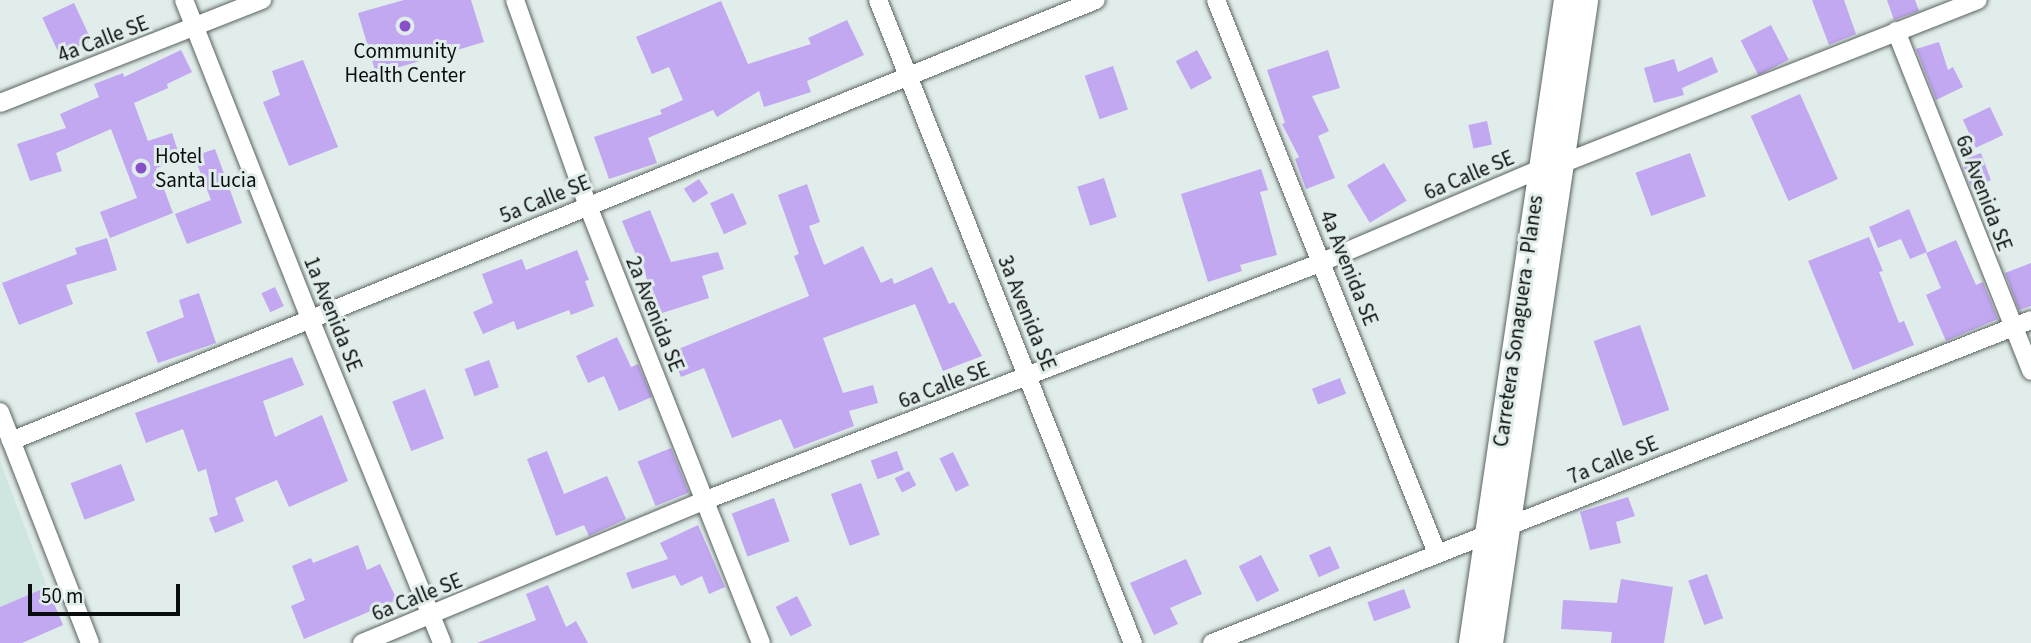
<!DOCTYPE html>
<style>
body{margin:0}
#map{position:relative;width:2031px;height:643px;overflow:hidden;background:#e1edea;font-family:"Source Sans 3",sans-serif}
div>[style]{position:absolute}
[style*='--x']{left:calc(var(--x)*1px);top:calc(var(--y)*1px);width:calc(var(--w)*1px);rotate:calc(var(--a)*1deg)}
.built>*{inset:0;background:#cfe5df}
.building>*{inset:0;background:#c2a7f1;transform-origin:0 0}
.roads{filter:drop-shadow(0 0 2px #596361) drop-shadow(0 0 2px #596361)}
.minor>*{height:18px;margin:-9px;padding:0 9px;transform-origin:9px;border-radius:9px;background:#fff}
.secondary>*{height:26px;margin:-13px;padding:0 13px;transform-origin:13px;border-radius:13px;background:#fff}
.dots>*{width:19px;height:19px;translate:-50% -50%;box-sizing:border-box;border:4px solid #e1edea;border-radius:50%}
span{translate:-50% -50%;white-space:nowrap;text-align:center;line-height:1.15;-webkit-text-stroke:6px #e1edea;paint-order:stroke}
.street-label{font-size:21px;color:#0a0d0d}
.poi-label{font-size:21px;color:#0a0d0d}
.left{translate:0 -50%;text-align:left}
.scale{position:absolute;left:28px;top:584px;width:152px;height:32px;box-sizing:border-box;border:4px solid #0a0d0d;border-top:0;padding-left:9px;font-size:21px;line-height:24px;white-space:nowrap;color:#0a0d0d;-webkit-text-stroke:5px #e1edea;paint-order:stroke}
</style>
<div id="map">
<div class="built">
<i style="clip-path:polygon(0 461px,47px 587px,0 607px)"></i>
</div>
<div class="building">
<i style="clip-path:polygon(404px 0,471px 0,484px 42px,376px 74px,358px 13px)"></i>
<i style="clip-path:polygon(1812px 0,1844px 0,1856px 34px,1829px 45px)"></i>
<i style="clip-path:polygon(1887px 0,1915px 0,1919px 11px,1894px 20px)"></i>
<i style="clip-path:polygon(721px 1px,748px 64px,811px 44px,808px 38px,847px 20px,864px 55px,807px 81px,811px 92px,764px 107px,759px 91px,717px 117px,713px 110px,648px 138px,657px 163px,609px 179px,594px 137px,662px 114px,660px 110px,683px 100px,669px 67px,652px 74px,636px 37px)"></i>
<i style="left:74px;top:3px;width:41px;height:35px;rotate:65deg"></i>
<i style="left:1771px;top:25px;width:39px;height:34px;rotate:63deg"></i>
<i style="clip-path:polygon(1939px 42px,1948px 70px,1953px 67px,1963px 87px,1936px 100px,1916px 49px)"></i>
<i style="clip-path:polygon(181px 50px,192px 72px,167px 84px,168px 88px,134px 103px,148px 141px,172px 133px,181px 160px,156px 168px,173px 213px,110px 238px,100px 212px,137px 198px,111px 129px,56px 153px,62px 171px,30px 181px,17px 144px,66px 128px,60px 114px,99px 97px,94px 84px,123px 73px,124px 77px)"></i>
<i style="left:1197px;top:50px;width:32px;height:24px;rotate:62deg"></i>
<i style="clip-path:polygon(1328px 50px,1340px 88px,1312px 96px,1329px 131px,1318px 136px,1335px 178px,1306px 189px,1295px 159px,1299px 157px,1282px 124px,1285px 123px,1267px 70px)"></i>
<i style="clip-path:polygon(1712px 57px,1718px 72px,1682px 88px,1684px 95px,1654px 103px,1644px 68px,1674px 59px,1678px 72px)"></i>
<i style="clip-path:polygon(303px 60px,338px 147px,289px 166px,263px 102px,280px 95px,272px 71px)"></i>
<i style="left:1113px;top:66px;width:46px;height:30px;rotate:71deg"></i>
<i style="left:1800px;top:94px;width:93px;height:54px;rotate:66deg"></i>
<i style="left:1990px;top:107px;width:31px;height:30px;rotate:65deg"></i>
<i style="left:1487px;top:121px;width:24px;height:19px;rotate:78deg"></i>
<i style="clip-path:polygon(215px 149px,242px 223px,187px 244px,175px 214px,211px 200px,194px 156px)"></i>
<i style="left:1690px;top:153px;width:46px;height:58px;rotate:70deg"></i>
<i style="left:1981px;top:153px;width:29px;height:21px;rotate:70deg"></i>
<i style="left:1384px;top:163px;width:44px;height:43px;rotate:59deg"></i>
<i style="clip-path:polygon(1261px 169px,1268px 190px,1260px 192px,1277px 255px,1240px 265px,1242px 271px,1208px 282px,1181px 194px)"></i>
<i style="left:1104px;top:178px;width:41px;height:28px;rotate:72deg"></i>
<i style="left:699px;top:179px;width:17px;height:18px;rotate:57deg"></i>
<i style="clip-path:polygon(807px 184px,820px 222px,809px 226px,824px 265px,863px 246px,881px 283px,892px 278px,894px 284px,932px 267px,949px 304px,954px 302px,982px 356px,943px 371px,915px 304px,823px 338px,843px 393px,873px 385px,878px 403px,849px 411px,854px 426px,794px 449px,781px 419px,732px 438px,704px 368px,681px 377px,671px 352px,809px 296px,794px 256px,799px 254px,778px 195px)"></i>
<i style="left:733px;top:193px;width:34px;height:25px;rotate:66deg"></i>
<i style="clip-path:polygon(1909px 209px,1927px 252px,1910px 259px,1901px 239px,1878px 248px,1869px 227px)"></i>
<i style="clip-path:polygon(650px 210px,671px 262px,718px 252px,724px 269px,702px 276px,709px 298px,656px 315px,642px 260px,639px 262px,622px 221px)"></i>
<i style="clip-path:polygon(1869px 237px,1883px 271px,1879px 272px,1899px 323px,1904px 321px,1914px 345px,1853px 370px,1808px 261px)"></i>
<i style="clip-path:polygon(107px 238px,117px 270px,66px 285px,73px 304px,19px 325px,2px 283px,77px 254px,75px 248px)"></i>
<i style="clip-path:polygon(1956px 240px,1976px 285px,1983px 282px,1998px 319px,1946px 341px,1926px 295px,1941px 288px,1926px 253px)"></i>
<i style="clip-path:polygon(577px 250px,589px 280px,585px 281px,594px 306px,571px 315px,569px 310px,517px 330px,514px 321px,483px 334px,473px 312px,493px 303px,482px 274px,522px 259px,526px 270px)"></i>
<i style="clip-path:polygon(2031px 263px,2031px 306px,2019px 310px,2005px 273px)"></i>
<i style="left:275px;top:287px;width:21px;height:15px;rotate:65deg"></i>
<i style="clip-path:polygon(199px 293px,216px 343px,158px 363px,146px 332px,184px 317px,179px 300px)"></i>
<i style="left:1640px;top:325px;width:90px;height:49px;rotate:71deg"></i>
<i style="clip-path:polygon(617px 337px,631px 367px,638px 364px,652px 397px,619px 411px,604px 376px,588px 383px,576px 356px)"></i>
<i style="clip-path:polygon(292px 357px,304px 385px,263px 401px,275px 437px,322px 415px,348px 481px,289px 507px,277px 480px,235px 498px,244px 521px,215px 533px,209px 518px,218px 515px,206px 469px,198px 472px,183px 429px,146px 443px,135px 413px)"></i>
<i style="left:489px;top:360px;width:29px;height:26px;rotate:70deg"></i>
<i style="left:1340px;top:378px;width:17px;height:30px;rotate:69deg"></i>
<i style="left:425px;top:389px;width:53px;height:35px;rotate:69deg"></i>
<i style="left:671px;top:448px;width:48px;height:36px;rotate:68deg"></i>
<i style="clip-path:polygon(547px 451px,564px 494px,607px 476px,626px 519px,589px 536px,584px 525px,556px 536px,527px 459px)"></i>
<i style="left:897px;top:451px;width:20px;height:28px;rotate:70deg"></i>
<i style="left:953px;top:452px;width:37px;height:15px;rotate:64deg"></i>
<i style="left:121px;top:464px;width:39px;height:54px;rotate:69deg"></i>
<i style="left:909px;top:471px;width:16px;height:16px;rotate:63deg"></i>
<i style="left:861px;top:483px;width:55px;height:32px;rotate:70deg"></i>
<i style="clip-path:polygon(1628px 497px,1635px 516px,1616px 522px,1621px 543px,1590px 550px,1580px 512px)"></i>
<i style="left:774px;top:498px;width:46px;height:45px;rotate:70deg"></i>
<i style="clip-path:polygon(698px 525px,725px 587px,709px 594px,702px 576px,681px 586px,675px 575px,632px 589px,626px 573px,668px 559px,660px 543px)"></i>
<i style="clip-path:polygon(358px 545px,367px 570px,380px 564px,397px 600px,304px 639px,291px 606px,305px 600px,292px 566px,311px 558px,313px 563px)"></i>
<i style="left:1330px;top:546px;width:24px;height:23px;rotate:66deg"></i>
<i style="left:1261px;top:555px;width:40px;height:25px;rotate:63deg"></i>
<i style="clip-path:polygon(1186px 559px,1202px 594px,1170px 608px,1178px 624px,1154px 635px,1130px 583px)"></i>
<i style="left:1707px;top:574px;width:47px;height:20px;rotate:70deg"></i>
<i style="clip-path:polygon(1621px 579px,1673px 587px,1664px 643px,1611px 643px,1612px 632px,1561px 629px,1563px 600px,1617px 603px)"></i>
<i style="clip-path:polygon(548px 585px,566px 627px,576px 621px,588px 643px,477px 643px,536px 620px,526px 594px)"></i>
<i style="clip-path:polygon(47px 587px,63px 625px,22px 643px,0 643px,0 607px)"></i>
<i style="left:1404px;top:589px;width:20px;height:39px;rotate:70deg"></i>
<i style="left:797px;top:596px;width:33px;height:24px;rotate:63deg"></i>
</div>
<div class="roads">
<div class="minor">
<i style="--x:184;--y:0;--w:343;--a:68.4"></i>
<i style="--x:310;--y:319;--w:350;--a:67.8"></i>
<i style="--x:515;--y:0;--w:219;--a:70.5"></i>
<i style="--x:588;--y:206;--w:470;--a:68.4"></i>
<i style="--x:878;--y:0;--w:692;--a:68.37"></i>
<i style="--x:1216;--y:0;--w:596;--a:68.22"></i>
<i style="--x:1896;--y:31;--w:366;--a:68.3"></i>
<i style="--x:0;--y:103;--w:282;--a:-21.5"></i>
<i style="--x:1561;--y:164;--w:448;--a:-21.5"></i>
<i style="--x:0;--y:412;--w:248;--a:68.7"></i>
<i style="--x:11;--y:441;--w:1171;--a:-22.12"></i>
<i style="--x:362;--y:643;--w:373;--a:-22.6"></i>
<i style="--x:706;--y:500;--w:660;--a:-21.12"></i>
<i style="--x:1322;--y:262;--w:237;--a:-23.1"></i>
<i style="--x:1212;--y:643;--w:880;--a:-21.52"></i>
</div>
<div class="secondary">
<i style="--x:1472;--y:643;--w:650;--a:-81.6"></i>
<i style="--x:1490;--y:643;--w:649;--a:-81.58"></i>
</div>
</div>
<div class="dots">
<i style="left:405px;top:26px;background:#8550c8"></i>
<i style="left:141px;top:168px;background:#8550c8"></i>
</div>
<div class="street-label">
<span style="left:103px;top:39px;rotate:-21deg">4a Calle SE</span>
<span style="left:1469px;top:175px;rotate:-23deg">6a Calle SE</span>
<span style="left:1984px;top:193px;rotate:69deg">6a Avenida SE</span>
<span style="left:545px;top:199px;rotate:-22deg">5a Calle SE</span>
<span style="left:1349px;top:268px;rotate:68deg">4a Avenida SE</span>
<span style="left:1027px;top:313px;rotate:68deg">3a Avenida SE</span>
<span style="left:333px;top:314px;rotate:68deg">1a Avenida SE</span>
<span style="left:655px;top:314px;rotate:68deg">2a Avenida SE</span>
<span style="left:1518px;top:321px;rotate:-82deg">Carretera Sonaguera - Planes</span>
<span style="left:944px;top:385px;rotate:-21deg">6a Calle SE</span>
<span style="left:1613px;top:460px;rotate:-22deg">7a Calle SE</span>
<span style="left:417px;top:597px;rotate:-22deg">6a Calle SE</span>
</div>
<div class="poi-label">
<span style="left:405px;top:63px">Community<br>Health Center</span>
<span class="left" style="left:155px;top:168px">Hotel<br>Santa Lucia</span>
</div>
<div class="scale">50 m</div>
</div>
